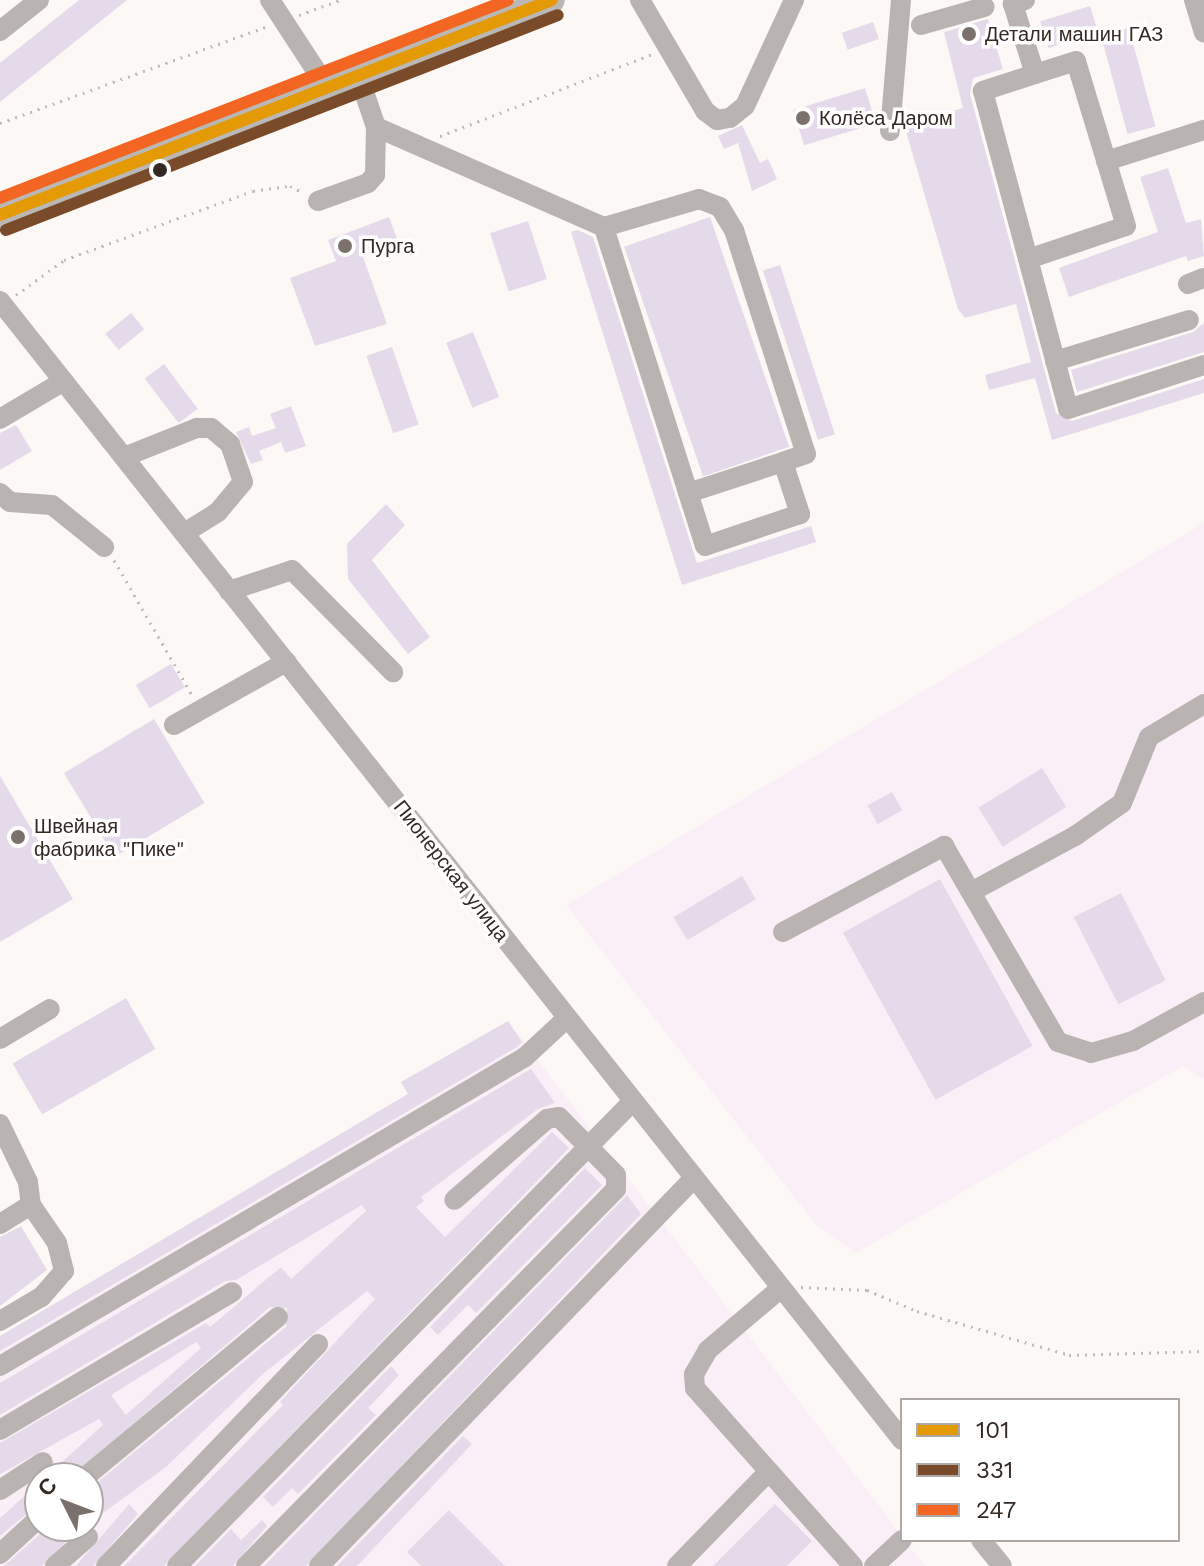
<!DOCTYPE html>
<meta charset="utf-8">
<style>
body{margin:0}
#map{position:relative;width:1204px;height:1566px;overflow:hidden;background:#fcf8f6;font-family:"Work Sans",sans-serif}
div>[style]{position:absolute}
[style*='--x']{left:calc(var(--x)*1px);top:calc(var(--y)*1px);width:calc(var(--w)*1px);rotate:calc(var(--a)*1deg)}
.industrial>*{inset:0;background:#fbeff7}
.building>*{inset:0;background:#e5daea;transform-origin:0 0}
.path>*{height:3px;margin-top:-1.5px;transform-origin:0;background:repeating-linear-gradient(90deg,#c0bcba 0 2px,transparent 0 8px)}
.minor>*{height:20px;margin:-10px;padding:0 10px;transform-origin:10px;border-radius:10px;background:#b9b4b2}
.major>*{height:26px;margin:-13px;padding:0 13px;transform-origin:13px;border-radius:13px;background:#bbb7b5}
.bus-1>*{height:12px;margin:-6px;padding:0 6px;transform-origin:6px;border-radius:6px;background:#e49a04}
.bus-2>*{height:12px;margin:-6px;padding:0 6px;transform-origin:6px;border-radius:6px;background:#7a4b2a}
.bus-3>*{height:12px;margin:-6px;padding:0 6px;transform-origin:6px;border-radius:6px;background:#f26522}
.dots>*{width:22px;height:22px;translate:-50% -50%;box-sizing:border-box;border:4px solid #fff;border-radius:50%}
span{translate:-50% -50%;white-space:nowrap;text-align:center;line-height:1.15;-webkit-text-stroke:7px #fff;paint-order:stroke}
.poi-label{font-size:20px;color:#342923}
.left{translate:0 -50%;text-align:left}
.street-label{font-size:20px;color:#342923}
.legend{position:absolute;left:900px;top:1398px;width:280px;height:144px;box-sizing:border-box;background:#fff;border:2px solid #aea9a7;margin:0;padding:10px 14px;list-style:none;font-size:24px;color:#342923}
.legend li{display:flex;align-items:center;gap:16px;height:40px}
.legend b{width:40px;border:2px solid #aea9a7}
.north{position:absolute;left:24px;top:1462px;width:80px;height:80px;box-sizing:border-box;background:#fff;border:2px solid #aea9a7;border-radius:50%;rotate:312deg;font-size:22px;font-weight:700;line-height:32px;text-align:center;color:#342923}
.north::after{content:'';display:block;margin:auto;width:28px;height:36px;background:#7a716d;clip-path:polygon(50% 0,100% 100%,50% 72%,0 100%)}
</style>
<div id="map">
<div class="industrial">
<i style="clip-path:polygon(1204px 523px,1204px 1080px,1183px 1066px,856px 1253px,817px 1226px,566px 905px)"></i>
<i style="clip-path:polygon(evenodd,508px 1021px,925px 1566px,0 1566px,0 1336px,407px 1094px,401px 1082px,508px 1021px,40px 1478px,88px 1478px,88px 1526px,40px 1526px,40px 1478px)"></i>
</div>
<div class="building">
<i style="clip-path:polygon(79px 0,127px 0,0 102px,0 63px)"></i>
<i style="left:1090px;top:6px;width:28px;height:52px;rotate:73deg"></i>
<i style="clip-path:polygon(988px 19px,1003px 69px,973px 78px,970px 94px,1056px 413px,1072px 421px,1204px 379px,1204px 393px,1052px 440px,1035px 378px,989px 390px,985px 375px,1031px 362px,1016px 304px,965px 318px,958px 309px,907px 135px,908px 124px,963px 108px,944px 32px)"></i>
<i style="left:873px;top:22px;width:18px;height:33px;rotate:71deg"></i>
<i style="left:1129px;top:28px;width:102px;height:29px;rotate:75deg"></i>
<i style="left:865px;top:88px;width:37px;height:75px;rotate:73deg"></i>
<i style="clip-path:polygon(742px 125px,760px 163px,768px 159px,777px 179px,752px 191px,738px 143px,724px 149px,718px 136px)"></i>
<i style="clip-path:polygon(1168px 168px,1186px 223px,1201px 219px,1204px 256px,1188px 261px,1186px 256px,1069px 297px,1059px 268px,1158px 232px,1140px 177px)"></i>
<i style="clip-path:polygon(389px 217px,399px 244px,363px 257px,387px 324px,315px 346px,290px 278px,336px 261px,328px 240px)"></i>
<i style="left:710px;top:217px;width:243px;height:91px;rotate:71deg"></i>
<i style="left:528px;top:221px;width:61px;height:40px;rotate:72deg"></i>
<i style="clip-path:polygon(578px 230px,593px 237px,697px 563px,811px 526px,816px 542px,682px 585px,571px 232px)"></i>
<i style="left:780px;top:265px;width:178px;height:18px;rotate:72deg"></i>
<i style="left:131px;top:313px;width:21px;height:33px;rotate:51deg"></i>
<i style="clip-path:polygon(1204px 323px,1204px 352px,1077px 392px,1071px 370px,1193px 332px)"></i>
<i style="left:473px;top:332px;width:70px;height:29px;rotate:68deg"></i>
<i style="left:392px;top:347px;width:82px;height:27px;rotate:71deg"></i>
<i style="left:164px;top:364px;width:56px;height:24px;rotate:53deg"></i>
<i style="clip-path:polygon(291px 406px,306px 446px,285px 453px,281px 442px,259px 451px,263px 460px,251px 464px,236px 432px,249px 427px,252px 436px,276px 428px,270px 414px)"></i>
<i style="clip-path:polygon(16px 425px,32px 451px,0 470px,0 433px)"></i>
<i style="clip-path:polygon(386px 504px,405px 525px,372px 560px,430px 637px,408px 654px,348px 579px,347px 544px)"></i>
<i style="left:171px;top:664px;width:27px;height:41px;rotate:59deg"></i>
<i style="left:154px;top:719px;width:98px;height:105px;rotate:59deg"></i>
<i style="left:1042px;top:768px;width:46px;height:75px;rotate:58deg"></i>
<i style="clip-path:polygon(0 776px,73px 899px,0 942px)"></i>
<i style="left:892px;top:792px;width:21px;height:28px;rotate:61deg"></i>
<i style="left:742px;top:876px;width:27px;height:80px;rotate:59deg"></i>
<i style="left:940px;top:879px;width:191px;height:111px;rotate:61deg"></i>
<i style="left:1121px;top:893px;width:98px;height:53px;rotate:63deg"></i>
<i style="left:126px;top:998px;width:59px;height:131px;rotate:60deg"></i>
<i style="clip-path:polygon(508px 1021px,522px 1042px,517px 1047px,0 1351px,0 1336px,408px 1094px,401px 1082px)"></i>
<i style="clip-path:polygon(evenodd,531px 1069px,555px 1103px,538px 1109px,421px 1197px,424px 1201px,416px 1207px,445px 1237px,552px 1132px,569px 1148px,164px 1566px,124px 1566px,283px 1405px,280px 1402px,375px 1299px,367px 1291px,264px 1373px,166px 1467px,88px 1524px,88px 1490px,286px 1327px,287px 1308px,270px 1307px,70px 1478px,44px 1478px,103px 1425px,99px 1419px,0 1474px,0 1443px,206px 1323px,210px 1327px,281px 1267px,291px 1279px,366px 1211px,362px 1205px,236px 1280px,225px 1281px,0 1415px,0 1383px,531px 1069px,196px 1342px,201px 1348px,126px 1415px,111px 1395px,196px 1342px)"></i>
<i style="clip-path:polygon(585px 1168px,602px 1185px,476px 1313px,468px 1305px,438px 1335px,430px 1327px)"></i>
<i style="clip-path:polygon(627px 1195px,641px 1214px,306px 1566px,264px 1566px)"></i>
<i style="clip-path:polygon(21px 1226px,47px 1270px,0 1306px,0 1237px)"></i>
<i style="clip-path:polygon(391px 1366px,399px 1375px,368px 1408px,376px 1415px,298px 1494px,292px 1488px,273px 1507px,263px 1497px)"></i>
<i style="clip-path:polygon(463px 1436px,472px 1444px,357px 1566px,337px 1566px)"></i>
<i style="clip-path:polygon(40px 1482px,40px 1503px,0 1536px,0 1518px)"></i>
<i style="clip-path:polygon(129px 1504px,138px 1514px,93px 1566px,76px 1566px)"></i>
<i style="clip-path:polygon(775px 1504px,812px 1541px,787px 1566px,713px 1566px)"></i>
<i style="clip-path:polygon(449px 1510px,505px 1566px,421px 1566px,407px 1552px)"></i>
<i style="clip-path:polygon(262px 1520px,267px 1526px,233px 1566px,195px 1566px,231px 1529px,241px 1540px)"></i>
<i style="clip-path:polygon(49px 1526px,82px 1526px,42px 1566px,4px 1566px)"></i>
</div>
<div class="path">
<i style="--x:299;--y:15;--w:44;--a:-20.1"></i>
<i style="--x:0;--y:123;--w:282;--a:-19.9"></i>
<i style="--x:440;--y:136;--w:228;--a:-21.1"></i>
<i style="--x:16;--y:295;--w:59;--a:-36.1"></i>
<i style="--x:64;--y:260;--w:201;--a:-20.1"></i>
<i style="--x:253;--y:191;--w:37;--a:-8"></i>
<i style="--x:290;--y:186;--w:13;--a:27"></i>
<i style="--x:114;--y:560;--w:156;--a:60"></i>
<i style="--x:801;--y:1287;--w:66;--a:2.6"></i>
<i style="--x:867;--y:1290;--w:54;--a:22.8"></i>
<i style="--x:917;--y:1311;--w:158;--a:16.1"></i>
<i style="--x:1069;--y:1355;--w:135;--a:-1.7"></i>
</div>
<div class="minor">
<i style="--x:270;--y:0;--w:103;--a:56.9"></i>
<i style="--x:640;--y:0;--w:129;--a:59.6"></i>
<i style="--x:705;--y:111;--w:15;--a:37"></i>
<i style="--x:717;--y:120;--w:13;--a:-9"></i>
<i style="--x:730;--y:118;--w:19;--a:-39"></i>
<i style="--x:745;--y:106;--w:117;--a:-65.2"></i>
<i style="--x:1025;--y:0;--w:13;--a:162"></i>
<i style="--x:1013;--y:4;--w:73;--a:72.6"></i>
<i style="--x:1035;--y:74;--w:55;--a:161.9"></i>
<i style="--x:983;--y:91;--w:329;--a:75"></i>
<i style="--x:1068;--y:409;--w:143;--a:-17.9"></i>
<i style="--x:1194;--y:0;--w:34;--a:73"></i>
<i style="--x:921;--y:25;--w:66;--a:-15.9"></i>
<i style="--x:0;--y:31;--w:50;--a:-38.5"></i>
<i style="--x:376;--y:127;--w:249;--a:23.7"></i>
<i style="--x:604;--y:227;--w:99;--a:-16.4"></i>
<i style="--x:699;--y:199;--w:22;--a:21"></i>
<i style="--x:720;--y:207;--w:27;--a:59"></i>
<i style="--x:734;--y:230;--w:235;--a:72.2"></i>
<i style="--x:806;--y:454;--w:24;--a:161"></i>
<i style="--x:783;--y:462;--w:55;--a:71.9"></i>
<i style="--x:800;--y:514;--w:100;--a:161.4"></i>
<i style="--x:705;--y:546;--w:335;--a:-107.6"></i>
<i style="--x:890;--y:131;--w:131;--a:-85.2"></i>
<i style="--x:1106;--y:161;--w:103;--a:-17.6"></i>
<i style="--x:318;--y:201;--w:53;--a:-19.8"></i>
<i style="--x:368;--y:183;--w:11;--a:-49"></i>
<i style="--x:375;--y:175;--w:48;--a:-88.8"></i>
<i style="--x:376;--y:127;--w:56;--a:-108.8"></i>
<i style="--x:1028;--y:259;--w:103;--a:-18.6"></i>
<i style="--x:1126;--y:226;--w:172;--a:-106.9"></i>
<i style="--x:1076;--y:61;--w:43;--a:162.4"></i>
<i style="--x:1188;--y:284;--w:17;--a:-21"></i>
<i style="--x:0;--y:301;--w:1453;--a:51.62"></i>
<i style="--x:1055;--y:361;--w:140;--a:-17"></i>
<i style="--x:0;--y:419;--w:74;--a:-30.7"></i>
<i style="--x:124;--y:457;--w:79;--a:-21.7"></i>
<i style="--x:197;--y:428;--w:14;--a:0"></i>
<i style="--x:211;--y:428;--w:25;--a:40"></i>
<i style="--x:230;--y:444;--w:40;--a:71.1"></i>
<i style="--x:243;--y:482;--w:39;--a:130"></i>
<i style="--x:218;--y:512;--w:40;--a:148"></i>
<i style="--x:0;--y:493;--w:13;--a:42"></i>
<i style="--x:10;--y:502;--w:42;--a:4.1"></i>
<i style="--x:52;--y:505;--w:67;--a:38.9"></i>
<i style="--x:688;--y:493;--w:100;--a:-18.1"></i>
<i style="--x:229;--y:591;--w:66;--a:-18.4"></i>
<i style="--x:292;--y:570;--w:144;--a:45.3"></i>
<i style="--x:174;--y:725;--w:129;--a:-29.4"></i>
<i style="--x:971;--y:892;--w:118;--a:-28.3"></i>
<i style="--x:1075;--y:836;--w:57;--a:-35.1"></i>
<i style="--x:1122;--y:803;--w:71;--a:-67.8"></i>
<i style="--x:1149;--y:737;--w:64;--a:-31"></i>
<i style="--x:783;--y:932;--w:183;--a:-28.1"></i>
<i style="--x:944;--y:846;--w:227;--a:59.8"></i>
<i style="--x:1058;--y:1042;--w:35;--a:18"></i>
<i style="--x:1091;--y:1053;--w:44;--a:-15.9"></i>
<i style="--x:1133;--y:1041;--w:81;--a:-28.8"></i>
<i style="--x:0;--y:1039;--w:58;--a:-31"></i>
<i style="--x:0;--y:1124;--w:64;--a:64.2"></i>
<i style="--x:28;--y:1182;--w:23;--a:83"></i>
<i style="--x:31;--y:1205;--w:46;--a:55.6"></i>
<i style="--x:57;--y:1243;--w:29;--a:76"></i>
<i style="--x:64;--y:1271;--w:35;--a:131"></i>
<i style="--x:41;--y:1297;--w:48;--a:149.7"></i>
<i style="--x:0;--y:1224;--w:36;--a:-32"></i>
<i style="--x:781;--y:1288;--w:96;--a:139.7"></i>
<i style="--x:708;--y:1350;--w:28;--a:120"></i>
<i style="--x:694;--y:1374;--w:14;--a:86"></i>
<i style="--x:695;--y:1388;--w:238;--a:48.4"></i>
<i style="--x:0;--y:1366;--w:609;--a:-30.48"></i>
<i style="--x:525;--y:1057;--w:57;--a:-42.9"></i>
<i style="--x:0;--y:1430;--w:270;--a:-30.7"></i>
<i style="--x:84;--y:1478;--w:252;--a:-39.7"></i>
<i style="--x:0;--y:1490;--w:51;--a:-33.1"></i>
<i style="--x:981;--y:1540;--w:33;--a:51"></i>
<i style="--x:0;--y:1554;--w:54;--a:-42.8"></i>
<i style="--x:55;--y:1566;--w:44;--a:-41.3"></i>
<i style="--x:106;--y:1566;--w:307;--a:-46.3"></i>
<i style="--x:177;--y:1566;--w:651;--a:-45.56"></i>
<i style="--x:246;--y:1566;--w:528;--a:-45.54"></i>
<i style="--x:616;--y:1189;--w:14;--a:-90"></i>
<i style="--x:616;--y:1175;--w:81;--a:-134.5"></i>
<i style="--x:559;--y:1117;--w:12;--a:171"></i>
<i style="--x:547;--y:1119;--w:123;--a:138.9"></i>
<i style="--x:319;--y:1566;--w:540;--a:-45.98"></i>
<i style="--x:677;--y:1566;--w:129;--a:-45.9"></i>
<i style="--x:874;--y:1566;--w:38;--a:-43"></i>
</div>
<div class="major">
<i style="--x:0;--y:215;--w:592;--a:-21.28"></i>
</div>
<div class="bus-1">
<i style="--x:0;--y:215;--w:592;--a:-21.28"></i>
</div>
<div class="bus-2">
<i style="--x:6;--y:230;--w:592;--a:-21.28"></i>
</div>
<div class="bus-3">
<i style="--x:0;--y:198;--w:545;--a:-21.29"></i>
</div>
<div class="dots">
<i style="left:969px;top:34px;background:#7a716d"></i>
<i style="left:803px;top:118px;background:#7a716d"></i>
<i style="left:160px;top:170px;background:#342923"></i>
<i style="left:345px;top:246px;background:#7a716d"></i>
<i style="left:18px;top:837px;background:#7a716d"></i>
</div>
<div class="poi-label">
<span class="left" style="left:985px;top:34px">Детали машин ГАЗ</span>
<span class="left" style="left:819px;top:118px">Колёса Даром</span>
<span class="left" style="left:361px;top:246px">Пурга</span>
<span class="left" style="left:34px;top:838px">Швейная<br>фабрика "Пике"</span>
</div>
<div class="street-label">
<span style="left:451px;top:871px;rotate:52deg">Пионерская улица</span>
</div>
<ul class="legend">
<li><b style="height:10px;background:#e49a04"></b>101</li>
<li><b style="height:10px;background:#7a4b2a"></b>331</li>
<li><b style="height:10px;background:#f26522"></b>247</li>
</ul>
<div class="north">С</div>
</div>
